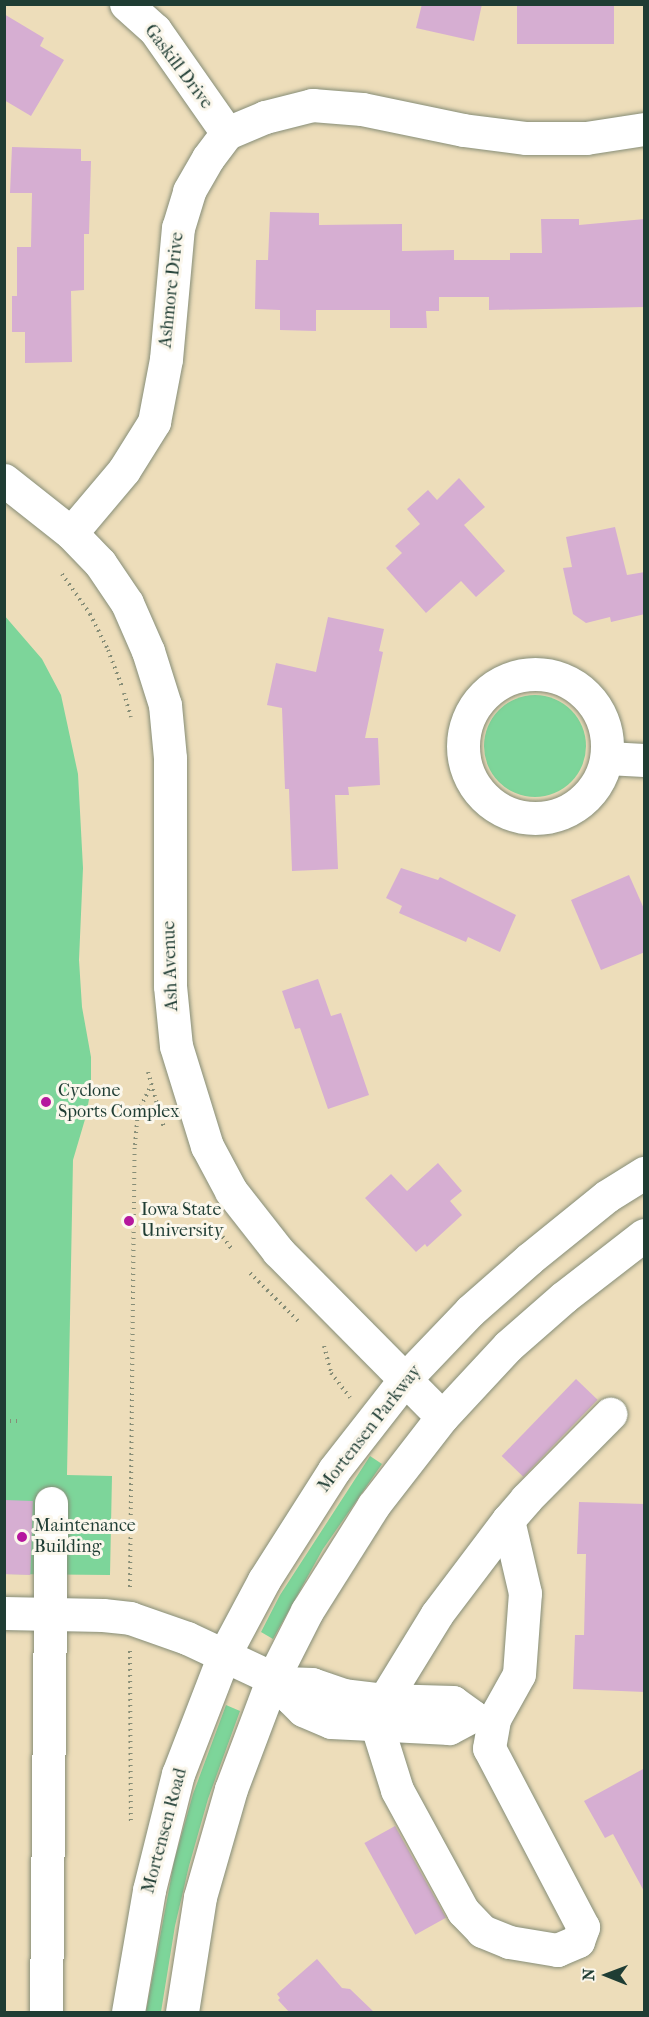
<!DOCTYPE html>
<style>
body{margin:0}
#map{position:relative;width:649px;height:2017px;overflow:hidden;background:#edddba;font-family:"IM FELL French Canon",serif}
div>[style]{position:absolute}
[style*='--x']{left:calc(var(--x)*1px);top:calc(var(--y)*1px);width:calc(var(--w)*1px);rotate:calc(var(--a)*1deg)}
.green>*{inset:0;background:#7dd59a}
.round{border-radius:50%}
.building>*{inset:0;background:#d6aed2;transform-origin:0 0}
.path>*{height:4px;margin-top:-2px;transform-origin:0;background:repeating-linear-gradient(90deg,#868d77 0 1.5px,transparent 0 6px)}
.roads{filter:drop-shadow(0 0 2px #868d77) drop-shadow(0 0 2px #868d77)}
.minor>*{height:33px;margin:-16.5px;padding:0 16.5px;transform-origin:16.5px;border-radius:16.5px;background:#fff}
.minor>.ring{margin:-16.5px;padding:0;box-sizing:content-box;background:none;border:33px solid #fff;border-radius:50%}
.dots>*{width:16px;height:16px;translate:-50% -50%;box-sizing:border-box;border:3px solid #fbf7ec;border-radius:50%}
span{translate:-50% -50%;white-space:nowrap;text-align:center;line-height:1.15;-webkit-text-stroke:6px #fbf7ec;paint-order:stroke}
.street-label{font-size:18px;color:#1f3d34}
.poi-label{font-size:18px;color:#1f3d34}
.left{translate:0 -50%;text-align:left}
.frame{position:absolute;inset:0;border:6px solid #1f3d34;pointer-events:none}
.north{position:absolute;left:577px;top:1945px;width:60px;height:60px;-webkit-text-stroke:4px #fbf7ec;paint-order:stroke;rotate:271deg;font-size:16px;font-weight:700;line-height:24px;text-align:center;color:#1f3d34}
.north::after{content:'';display:block;margin:auto;width:21px;height:27px;background:#1f3d34;clip-path:polygon(50% 0,100% 100%,50% 72%,0 100%)}
</style>
<div id="map">
<div class="green">
<i style="clip-path:polygon(4px 615px,42px 659px,61px 695px,78px 774px,83px 868px,79px 960px,82px 1007px,91px 1057px,91px 1088px,86px 1116px,73px 1160px,67px 1475px,112px 1476px,110px 1575px,5px 1574px)"></i>
<i class="round" style="left:484px;top:695px;width:102px;height:102px"></i>
<i style="clip-path:polygon(370px 1456px,382px 1464px,323px 1549px,273px 1639px,261px 1632px,280px 1595px)"></i>
<i style="clip-path:polygon(226px 1705px,240px 1711px,208px 1799px,189px 1866px,175px 1926px,161px 2012px,146px 2012px,174px 1862px,193px 1794px)"></i>
</div>
<div class="building">
<i style="clip-path:polygon(422px 4px,482px 4px,474px 41px,416px 28px)"></i>
<i style="left:517px;top:4px;width:97px;height:40px"></i>
<i style="clip-path:polygon(4px 14px,44px 38px,40px 46px,64px 60px,31px 116px,4px 100px)"></i>
<i style="clip-path:polygon(12px 147px,81px 149px,81px 161px,91px 161px,89px 234px,84px 234px,84px 290px,71px 291px,72px 362px,25px 363px,25px 332px,12px 332px,12px 296px,17px 296px,17px 247px,31px 247px,32px 193px,10px 193px)"></i>
<i style="clip-path:polygon(270px 212px,319px 213px,319px 225px,402px 224px,402px 251px,454px 250px,454px 260px,510px 260px,510px 253px,542px 253px,541px 219px,579px 219px,579px 225px,645px 219px,645px 307px,489px 310px,489px 297px,439px 297px,439px 311px,426px 311px,427px 328px,390px 328px,390px 310px,316px 310px,316px 331px,280px 330px,280px 310px,255px 309px,256px 260px,268px 260px)"></i>
<i style="clip-path:polygon(459px 478px,485px 507px,464px 525px,505px 571px,476px 597px,461px 581px,426px 613px,386px 568px,402px 553px,395px 546px,420px 524px,407px 509px,428px 490px,437px 500px)"></i>
<i style="clip-path:polygon(615px 527px,627px 575px,645px 572px,645px 614px,611px 622px,610px 617px,586px 623px,573px 614px,563px 568px,572px 567px,566px 537px)"></i>
<i style="clip-path:polygon(328px 617px,384px 629px,379px 651px,383px 652px,365px 738px,378px 738px,380px 785px,348px 787px,349px 795px,335px 795px,338px 869px,292px 871px,289px 789px,285px 789px,282px 708px,267px 705px,276px 663px,316px 672px)"></i>
<i style="clip-path:polygon(401px 868px,438px 880px,440px 877px,516px 915px,500px 952px,468px 937px,466px 942px,399px 913px,402px 906px,386px 898px)"></i>
<i style="clip-path:polygon(629px 875px,645px 911px,645px 952px,601px 970px,571px 900px)"></i>
<i style="clip-path:polygon(318px 979px,331px 1016px,341px 1013px,369px 1095px,328px 1109px,300px 1028px,295px 1029px,282px 991px)"></i>
<i style="clip-path:polygon(438px 1163px,462px 1191px,450px 1201px,462px 1215px,427px 1247px,425px 1244px,416px 1252px,365px 1198px,391px 1174px,407px 1191px)"></i>
<i style="left:576px;top:1379px;width:30px;height:107px;rotate:44deg"></i>
<i style="left:4px;top:1500px;width:29px;height:74px;rotate:2deg"></i>
<i style="clip-path:polygon(579px 1502px,645px 1504px,645px 1692px,573px 1689px,575px 1635px,584px 1635px,586px 1554px,577px 1554px)"></i>
<i style="clip-path:polygon(645px 1768px,645px 1893px,613px 1834px,605px 1838px,584px 1801px)"></i>
<i style="left:395px;top:1826px;width:105px;height:35px;rotate:61deg"></i>
<i style="clip-path:polygon(317px 1959px,342px 1988px,350px 1989px,375px 2013px,290px 2013px,278px 2000px,280px 1998px,277px 1994px)"></i>
</div>
<div class="path">
<i style="--x:62;--y:574;--w:49;--a:55"></i>
<i style="--x:90;--y:614;--w:40;--a:63.4"></i>
<i style="--x:108;--y:650;--w:39;--a:69"></i>
<i style="--x:124;--y:693;--w:25;--a:74"></i>
<i style="--x:148;--y:1072;--w:58;--a:74.1"></i>
<i style="--x:219;--y:1232;--w:20;--a:53"></i>
<i style="--x:250;--y:1273;--w:71;--a:45"></i>
<i style="--x:324;--y:1346;--w:28;--a:75"></i>
<i style="--x:331;--y:1373;--w:31;--a:52"></i>
<i style="--x:4;--y:1421;--w:13;--a:0"></i>
<i style="--x:130;--y:1587;--w:442;--a:-89.4"></i>
<i style="--x:135;--y:1145;--w:33;--a:-85"></i>
<i style="--x:138;--y:1112;--w:28;--a:-64"></i>
<i style="--x:130;--y:1651;--w:173;--a:89.7"></i>
</div>
<div class="roads">
<div class="minor">
<i style="--x:126;--y:4;--w:39;--a:42"></i>
<i style="--x:155;--y:30;--w:126;--a:55"></i>
<i style="--x:4;--y:480;--w:85;--a:38.3"></i>
<i style="--x:71;--y:533;--w:42;--a:46"></i>
<i style="--x:100;--y:563;--w:48;--a:56"></i>
<i style="--x:127;--y:603;--w:52;--a:66.4"></i>
<i style="--x:148;--y:651;--w:57;--a:72.5"></i>
<i style="--x:165;--y:705;--w:53;--a:84.6"></i>
<i style="--x:170;--y:758;--w:228;--a:90"></i>
<i style="--x:170;--y:986;--w:60;--a:84.3"></i>
<i style="--x:176;--y:1046;--w:105;--a:72.8"></i>
<i style="--x:207;--y:1146;--w:51;--a:61.9"></i>
<i style="--x:231;--y:1191;--w:76;--a:51.9"></i>
<i style="--x:278;--y:1251;--w:233;--a:45.3"></i>
<i style="--x:71;--y:533;--w:82;--a:-49.9"></i>
<i style="--x:124;--y:470;--w:57;--a:-58"></i>
<i style="--x:154;--y:422;--w:64;--a:-79.2"></i>
<i style="--x:166;--y:359;--w:132;--a:-84.8"></i>
<i style="--x:178;--y:228;--w:39;--a:-73"></i>
<i style="--x:189;--y:191;--w:38;--a:-60"></i>
<i style="--x:208;--y:158;--w:31;--a:-53"></i>
<i style="--x:227;--y:133;--w:41;--a:-22.8"></i>
<i style="--x:265;--y:117;--w:49;--a:-14.3"></i>
<i style="--x:312;--y:105;--w:50;--a:4.6"></i>
<i style="--x:362;--y:109;--w:103;--a:11.7"></i>
<i style="--x:463;--y:130;--w:64;--a:7.2"></i>
<i style="--x:526;--y:138;--w:60;--a:0"></i>
<i style="--x:586;--y:138;--w:59;--a:-8.8"></i>
<i class="ring" style="left:463px;top:674px;width:111px;height:111px"></i>
<i style="--x:607;--y:758;--w:37;--a:3"></i>
<i style="--x:508;--y:1520;--w:118;--a:127.1"></i>
<i style="--x:437;--y:1614;--w:101;--a:121.6"></i>
<i style="--x:384;--y:1700;--w:27;--a:105"></i>
<i style="--x:377;--y:1726;--w:67;--a:72.6"></i>
<i style="--x:397;--y:1790;--w:138;--a:61.4"></i>
<i style="--x:463;--y:1911;--w:28;--a:46"></i>
<i style="--x:482;--y:1931;--w:29;--a:22"></i>
<i style="--x:509;--y:1942;--w:49;--a:9.5"></i>
<i style="--x:557;--y:1950;--w:23;--a:-23"></i>
<i style="--x:578;--y:1941;--w:15;--a:-70"></i>
<i style="--x:583;--y:1927;--w:202;--a:-117.7"></i>
<i style="--x:489;--y:1748;--w:29;--a:-80"></i>
<i style="--x:494;--y:1719;--w:51;--a:-60.9"></i>
<i style="--x:519;--y:1674;--w:81;--a:-85.8"></i>
<i style="--x:525;--y:1593;--w:75;--a:-103.1"></i>
<i style="--x:508;--y:1520;--w:28;--a:-49"></i>
<i style="--x:526;--y:1499;--w:120;--a:-45.3"></i>
<i style="--x:4;--y:1613;--w:99;--a:1.2"></i>
<i style="--x:103;--y:1615;--w:27;--a:6"></i>
<i style="--x:130;--y:1618;--w:60;--a:19.3"></i>
<i style="--x:187;--y:1638;--w:106;--a:25.1"></i>
<i style="--x:283;--y:1683;--w:29;--a:2"></i>
<i style="--x:312;--y:1684;--w:34;--a:19"></i>
<i style="--x:344;--y:1695;--w:40;--a:7.1"></i>
<i style="--x:384;--y:1700;--w:69;--a:1.7"></i>
<i style="--x:453;--y:1702;--w:24;--a:36"></i>
<i style="--x:472;--y:1716;--w:26;--a:152"></i>
<i style="--x:449;--y:1728;--w:118;--a:-177.1"></i>
<i style="--x:331;--y:1722;--w:30;--a:-157"></i>
<i style="--x:303;--y:1710;--w:17;--a:-135"></i>
<i style="--x:291;--y:1698;--w:17;--a:-118"></i>
<i style="--x:46;--y:2012;--w:509;--a:-89.44"></i>
<i style="--x:128;--y:2012;--w:124;--a:-80.2"></i>
<i style="--x:149;--y:1890;--w:120;--a:-76"></i>
<i style="--x:178;--y:1774;--w:128;--a:-68.9"></i>
<i style="--x:224;--y:1655;--w:85;--a:-61.9"></i>
<i style="--x:264;--y:1580;--w:130;--a:-57.5"></i>
<i style="--x:334;--y:1470;--w:115;--a:-52"></i>
<i style="--x:405;--y:1379;--w:94;--a:-46.3"></i>
<i style="--x:470;--y:1311;--w:79;--a:-41.4"></i>
<i style="--x:529;--y:1259;--w:100;--a:-38.9"></i>
<i style="--x:607;--y:1196;--w:44;--a:-31.9"></i>
<i style="--x:182;--y:2012;--w:116;--a:-81.1"></i>
<i style="--x:200;--y:1897;--w:112;--a:-74"></i>
<i style="--x:231;--y:1789;--w:119;--a:-69.3"></i>
<i style="--x:273;--y:1678;--w:75;--a:-63.1"></i>
<i style="--x:307;--y:1611;--w:124;--a:-57.8"></i>
<i style="--x:373;--y:1506;--w:113;--a:-52.2"></i>
<i style="--x:442;--y:1417;--w:97;--a:-47.1"></i>
<i style="--x:508;--y:1346;--w:74;--a:-41.2"></i>
<i style="--x:564;--y:1297;--w:101;--a:-37.8"></i>
</div>
</div>
<div class="dots">
<i style="left:46px;top:1102px;background:#b5179e"></i>
<i style="left:129px;top:1221px;background:#b5179e"></i>
<i style="left:22px;top:1537px;background:#b5179e"></i>
</div>
<div class="street-label">
<span style="left:178px;top:67px;rotate:53deg">Gaskill Drive</span>
<span style="left:172px;top:290px;rotate:-84deg">Ashmore Drive</span>
<span style="left:171px;top:966px;rotate:-92deg">Ash Avenue</span>
<span style="left:370px;top:1429px;rotate:-52deg">Mortensen Parkway</span>
<span style="left:165px;top:1831px;rotate:-75deg">Mortensen Road</span>
</div>
<div class="poi-label">
<span class="left" style="left:58px;top:1102px">Cyclone<br>Sports Complex</span>
<span class="left" style="left:141px;top:1221px">Iowa State<br>University</span>
<span class="left" style="left:34px;top:1537px">Maintenance<br>Building</span>
</div>
<div class="frame"></div>
<div class="north">N</div>
</div>
